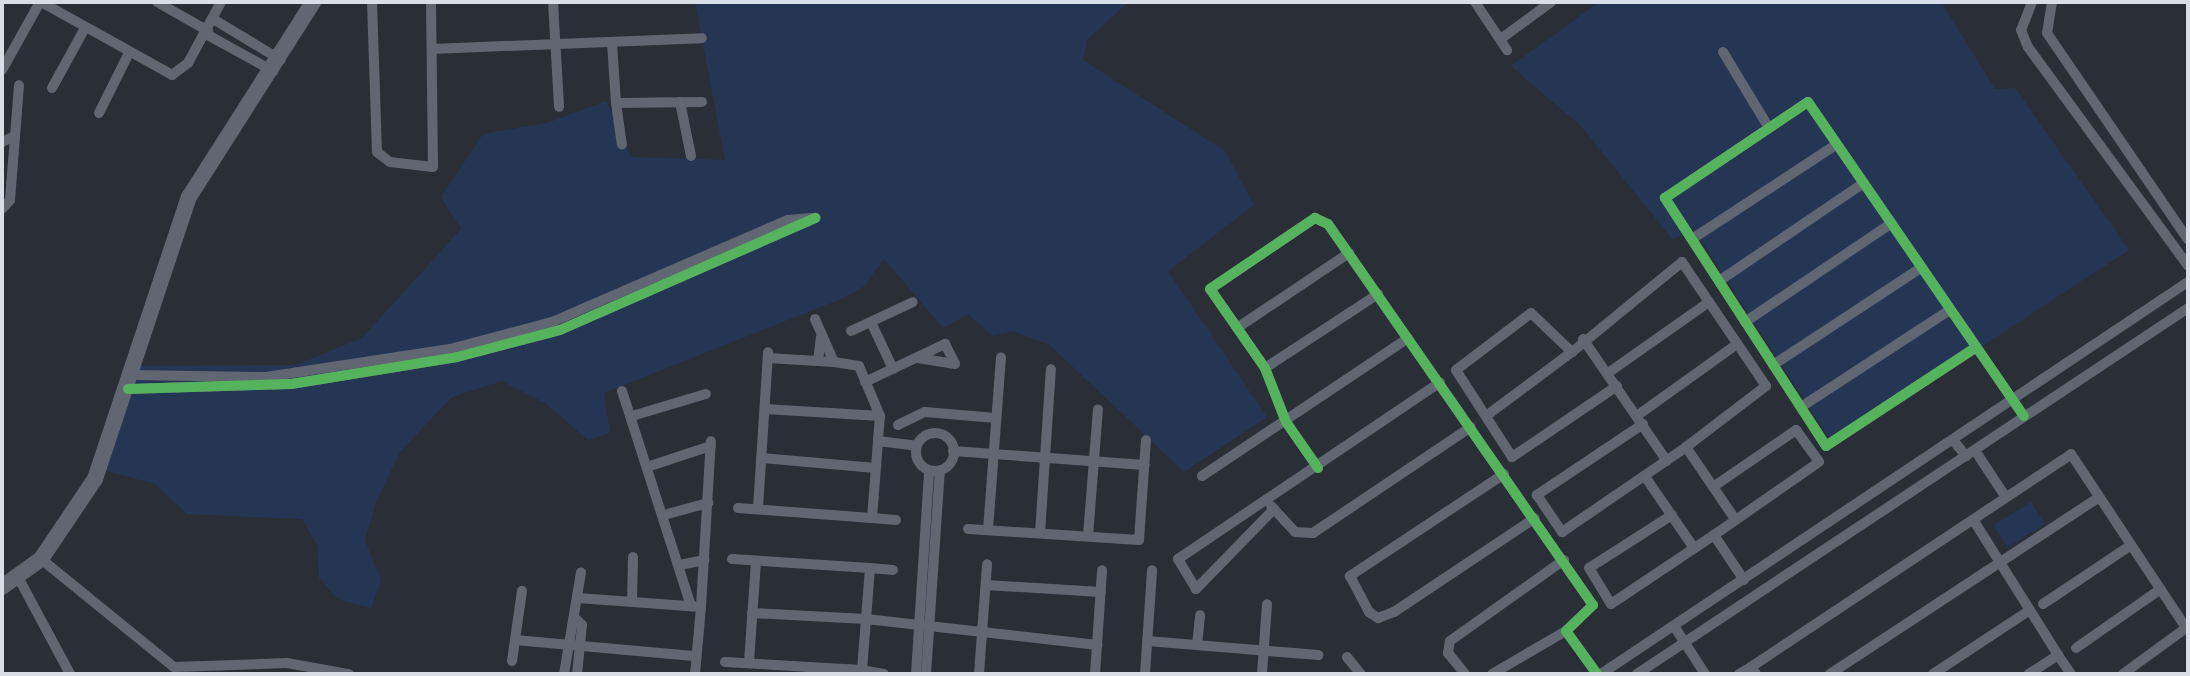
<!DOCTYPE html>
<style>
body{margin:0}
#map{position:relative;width:2190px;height:676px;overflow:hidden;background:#2a2e37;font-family:"Nunito Sans",sans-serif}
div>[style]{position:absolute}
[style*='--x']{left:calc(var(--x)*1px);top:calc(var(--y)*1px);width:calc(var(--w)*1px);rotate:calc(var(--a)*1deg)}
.green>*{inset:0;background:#253655;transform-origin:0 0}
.minor>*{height:10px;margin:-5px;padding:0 5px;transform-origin:5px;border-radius:5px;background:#606672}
.minor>.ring{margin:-5px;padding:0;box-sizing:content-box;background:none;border:10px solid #606672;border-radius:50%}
.primary>*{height:16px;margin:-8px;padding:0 8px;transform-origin:8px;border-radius:8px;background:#606773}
.cycleway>*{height:10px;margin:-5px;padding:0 5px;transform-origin:5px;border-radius:5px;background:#56b35d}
span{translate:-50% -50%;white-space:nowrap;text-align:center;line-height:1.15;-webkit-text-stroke:6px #12151c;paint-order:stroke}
.frame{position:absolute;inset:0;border:4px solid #d8dee7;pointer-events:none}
</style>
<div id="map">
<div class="green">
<i style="clip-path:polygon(695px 2px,1128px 2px,1087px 40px,1083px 60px,1225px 151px,1254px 205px,1168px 271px,1267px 417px,1184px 472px,1050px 345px,1013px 331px,993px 336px,968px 314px,943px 328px,884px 259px,863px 287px,841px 299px,604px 393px,610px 433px,588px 440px,545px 403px,502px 381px,452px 397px,400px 452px,376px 502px,365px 540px,381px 580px,371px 608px,338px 599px,319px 578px,318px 547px,302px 519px,187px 514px,155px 484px,100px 469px,130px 366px,296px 365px,362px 338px,461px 229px,441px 197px,483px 134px,547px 123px,606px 101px,632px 157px,725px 160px)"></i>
<i style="clip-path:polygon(1599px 2px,1941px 2px,1995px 89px,2015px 88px,2129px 250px,1833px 444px,1693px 228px,1673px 240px,1582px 127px,1511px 66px)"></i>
<i style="left:2031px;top:502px;width:26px;height:44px;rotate:58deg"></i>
</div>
<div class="minor">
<i style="--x:41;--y:2;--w:150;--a:29.1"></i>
<i style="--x:172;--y:75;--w:20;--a:-37"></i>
<i style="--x:188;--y:63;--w:69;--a:-61.6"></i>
<i style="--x:157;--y:2;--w:59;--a:29.6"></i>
<i style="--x:372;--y:2;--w:150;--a:88.1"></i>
<i style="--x:377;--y:152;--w:16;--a:38"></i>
<i style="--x:390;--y:162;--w:43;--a:6.6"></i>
<i style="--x:433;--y:167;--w:165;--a:-90.7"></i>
<i style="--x:553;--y:2;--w:105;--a:86.7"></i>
<i style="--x:1475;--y:2;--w:58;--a:56.3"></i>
<i style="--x:2032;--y:2;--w:30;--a:111"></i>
<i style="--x:2021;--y:30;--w:18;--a:68"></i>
<i style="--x:2028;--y:47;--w:271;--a:53.8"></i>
<i style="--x:2052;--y:2;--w:31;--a:99"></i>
<i style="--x:2047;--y:33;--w:250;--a:55.7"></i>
<i style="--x:213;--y:19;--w:79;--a:31.1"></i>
<i style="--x:206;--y:34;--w:77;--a:28.9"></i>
<i style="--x:1502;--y:38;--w:61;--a:-36.3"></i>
<i style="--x:612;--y:43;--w:60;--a:86.2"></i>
<i style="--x:616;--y:103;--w:86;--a:-0.7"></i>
<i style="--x:432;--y:49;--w:270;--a:-2.3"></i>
<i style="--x:1723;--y:52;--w:89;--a:58.8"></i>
<i style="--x:2;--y:70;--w:78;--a:-60.8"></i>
<i style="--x:52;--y:88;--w:68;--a:-61.2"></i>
<i style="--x:680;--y:102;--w:55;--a:78.5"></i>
<i style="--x:616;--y:103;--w:42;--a:81.9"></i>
<i style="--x:99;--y:113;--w:67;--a:-63.4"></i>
<i style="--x:2;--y:142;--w:14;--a:-25"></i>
<i style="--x:2;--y:209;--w:12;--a:-48"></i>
<i style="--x:10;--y:200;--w:115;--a:-85.5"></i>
<i style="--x:1692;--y:239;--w:173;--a:-33.2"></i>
<i style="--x:1719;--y:281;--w:175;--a:-34.1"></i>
<i style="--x:815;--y:319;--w:47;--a:66.2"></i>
<i style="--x:834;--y:362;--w:25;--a:9"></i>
<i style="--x:859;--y:366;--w:54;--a:67.2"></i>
<i style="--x:880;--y:416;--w:25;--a:95"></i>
<i style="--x:871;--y:322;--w:52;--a:64.9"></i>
<i style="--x:1745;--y:322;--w:177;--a:-34"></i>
<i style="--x:1237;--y:328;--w:135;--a:-33.8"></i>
<i style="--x:851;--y:331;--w:68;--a:-25.1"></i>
<i style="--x:1583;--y:339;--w:148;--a:55.5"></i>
<i style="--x:1975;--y:348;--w:178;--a:146.7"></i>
<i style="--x:1826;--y:446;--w:296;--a:-123"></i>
<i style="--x:1665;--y:198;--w:172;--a:-33.9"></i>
<i style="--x:1808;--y:102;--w:381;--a:55.5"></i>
<i style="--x:768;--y:358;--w:66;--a:3.5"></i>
<i style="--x:818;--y:361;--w:24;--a:-83"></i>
<i style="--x:1773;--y:365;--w:178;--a:-33.3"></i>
<i style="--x:1265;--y:368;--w:135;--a:-33.2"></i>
<i style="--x:1608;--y:373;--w:123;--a:-35.1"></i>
<i style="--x:133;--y:375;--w:133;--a:0.9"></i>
<i style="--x:266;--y:377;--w:186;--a:-8.7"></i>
<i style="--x:450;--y:349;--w:106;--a:-14.8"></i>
<i style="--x:552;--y:322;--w:257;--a:-23.4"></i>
<i style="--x:788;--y:220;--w:23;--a:-5"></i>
<i style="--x:865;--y:382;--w:89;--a:-25.4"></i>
<i style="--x:945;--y:344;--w:22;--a:63"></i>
<i style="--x:955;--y:364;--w:39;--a:-171"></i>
<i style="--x:1617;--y:386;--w:127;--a:145.9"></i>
<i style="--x:1512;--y:457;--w:103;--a:-122.8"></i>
<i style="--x:1456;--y:370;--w:94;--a:-37.2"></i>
<i style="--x:1531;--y:313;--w:57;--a:43.6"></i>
<i style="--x:1572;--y:352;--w:142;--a:-39.3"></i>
<i style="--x:1682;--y:262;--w:150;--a:55.9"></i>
<i style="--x:1766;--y:386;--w:101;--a:142.7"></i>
<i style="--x:128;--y:389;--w:163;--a:-1.8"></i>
<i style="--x:291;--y:384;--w:168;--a:-9.2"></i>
<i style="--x:457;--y:357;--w:106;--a:-14.7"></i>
<i style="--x:560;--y:330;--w:279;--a:-23.7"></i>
<i style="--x:622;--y:391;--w:226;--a:72.2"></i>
<i style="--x:1801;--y:407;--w:178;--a:-33.1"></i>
<i style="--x:765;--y:409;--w:115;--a:3.5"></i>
<i style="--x:1638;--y:415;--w:122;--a:-35.6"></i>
<i style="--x:632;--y:416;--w:77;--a:-16.6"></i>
<i style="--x:1486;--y:416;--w:107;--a:-36.7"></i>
<i style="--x:1643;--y:424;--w:128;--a:146.2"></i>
<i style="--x:1537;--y:495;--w:45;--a:56"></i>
<i style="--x:1562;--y:532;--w:150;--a:-34.4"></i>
<i style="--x:1686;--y:447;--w:87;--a:55.8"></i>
<i style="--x:898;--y:425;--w:30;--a:-26"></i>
<i style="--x:925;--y:412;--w:71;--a:4.8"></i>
<i class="ring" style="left:916px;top:433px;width:28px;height:28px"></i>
<i style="--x:1953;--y:440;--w:21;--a:51"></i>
<i style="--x:953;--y:451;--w:192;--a:4.2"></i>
<i style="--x:1976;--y:452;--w:53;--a:56.6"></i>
<i style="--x:761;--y:458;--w:115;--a:5"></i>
<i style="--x:647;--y:467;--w:67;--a:-18.2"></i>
<i style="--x:1318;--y:468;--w:56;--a:-124.8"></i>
<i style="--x:1286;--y:422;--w:58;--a:-111.3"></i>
<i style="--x:1265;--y:368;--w:96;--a:-124.8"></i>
<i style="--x:1210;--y:289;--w:127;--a:-34.1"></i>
<i style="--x:1315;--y:218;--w:14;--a:25"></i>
<i style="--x:1328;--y:224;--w:464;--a:55.2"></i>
<i style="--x:1593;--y:605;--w:37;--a:136"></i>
<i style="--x:1566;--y:631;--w:53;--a:54.2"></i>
<i style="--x:1504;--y:474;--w:185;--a:146.5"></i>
<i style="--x:1350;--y:576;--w:41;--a:62.2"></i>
<i style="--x:1369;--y:612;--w:11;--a:34"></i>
<i style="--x:1378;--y:618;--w:17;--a:-21"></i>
<i style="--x:1394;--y:612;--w:169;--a:-33.7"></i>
<i style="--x:1202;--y:476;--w:248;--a:-33.8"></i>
<i style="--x:1646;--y:478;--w:85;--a:55.6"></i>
<i style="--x:1713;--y:487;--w:101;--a:-34.5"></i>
<i style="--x:1796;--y:430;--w:39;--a:54"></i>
<i style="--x:1819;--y:462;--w:128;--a:145.2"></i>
<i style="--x:1271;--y:506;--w:35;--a:47"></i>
<i style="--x:1295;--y:532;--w:18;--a:3"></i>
<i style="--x:1313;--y:533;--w:190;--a:-33.9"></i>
<i style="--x:738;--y:508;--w:134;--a:4.3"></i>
<i style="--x:758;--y:508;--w:156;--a:-86.3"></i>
<i style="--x:1274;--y:509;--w:112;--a:134.3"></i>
<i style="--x:1196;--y:589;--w:35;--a:-121"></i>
<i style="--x:1178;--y:559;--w:316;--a:-34"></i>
<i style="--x:664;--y:515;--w:46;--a:-15.3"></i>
<i style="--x:1672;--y:515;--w:98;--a:147.4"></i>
<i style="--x:1589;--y:568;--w:42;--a:58.6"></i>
<i style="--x:1611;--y:604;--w:124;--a:-33.8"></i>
<i style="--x:1714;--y:535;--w:54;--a:56.3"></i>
<i style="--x:896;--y:520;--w:24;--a:-175"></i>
<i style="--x:872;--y:518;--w:77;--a:-85.5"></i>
<i style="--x:878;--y:441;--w:39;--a:7"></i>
<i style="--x:1974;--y:521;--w:158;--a:57.9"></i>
<i style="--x:2058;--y:655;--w:35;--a:147"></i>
<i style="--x:968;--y:529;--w:171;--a:3.7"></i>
<i style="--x:1139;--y:540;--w:100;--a:-86"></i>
<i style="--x:988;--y:530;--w:173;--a:-85.7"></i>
<i style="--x:1040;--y:533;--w:164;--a:-86.2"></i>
<i style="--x:1088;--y:536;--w:127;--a:-85.5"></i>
<i style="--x:41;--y:559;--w:171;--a:39.1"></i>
<i style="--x:174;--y:667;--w:113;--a:-2"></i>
<i style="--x:287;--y:663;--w:63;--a:10.1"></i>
<i style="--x:732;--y:559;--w:138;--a:3.7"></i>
<i style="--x:680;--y:565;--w:25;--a:-12"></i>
<i style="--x:18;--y:577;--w:110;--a:61.8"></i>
<i style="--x:986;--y:585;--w:115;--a:3.5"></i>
<i style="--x:578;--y:598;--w:123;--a:4.2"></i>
<i style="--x:701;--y:607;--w:67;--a:95.1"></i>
<i style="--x:632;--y:601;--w:44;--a:-88.7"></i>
<i style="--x:2043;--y:604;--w:106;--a:-33.8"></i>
<i style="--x:701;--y:607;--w:166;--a:-86.6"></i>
<i style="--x:752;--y:613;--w:114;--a:3"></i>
<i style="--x:866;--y:619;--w:51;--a:-85.5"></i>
<i style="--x:870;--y:568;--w:23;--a:5"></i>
<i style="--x:576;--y:619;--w:8;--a:45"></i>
<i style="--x:582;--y:625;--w:49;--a:95.8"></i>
<i style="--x:1674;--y:626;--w:57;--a:57.1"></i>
<i style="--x:515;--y:640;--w:182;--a:5.1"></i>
<i style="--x:1147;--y:641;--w:172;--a:4.7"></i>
<i style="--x:1197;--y:645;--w:30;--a:-84"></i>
<i style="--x:2076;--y:648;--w:103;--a:-34.8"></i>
<i style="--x:2058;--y:655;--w:23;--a:56"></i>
<i style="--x:1347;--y:657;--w:22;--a:51"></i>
<i style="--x:512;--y:661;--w:71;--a:-81.9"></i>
<i style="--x:725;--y:662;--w:137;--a:3.3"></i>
<i style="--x:749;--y:662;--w:100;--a:-86"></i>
<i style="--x:1751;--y:667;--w:384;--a:-33.6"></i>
<i style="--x:2071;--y:454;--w:209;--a:56.5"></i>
<i style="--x:2186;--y:628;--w:78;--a:143.9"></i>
<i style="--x:564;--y:674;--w:103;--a:-80.5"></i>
<i style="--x:884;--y:674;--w:22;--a:-170"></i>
<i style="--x:862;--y:670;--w:51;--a:-85.5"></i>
<i style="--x:866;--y:619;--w:233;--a:6.4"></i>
<i style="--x:916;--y:674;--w:203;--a:-86.3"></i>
<i style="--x:926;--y:674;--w:204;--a:-86.1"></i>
<i style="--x:979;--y:674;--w:110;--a:-85.8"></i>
<i style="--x:1095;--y:674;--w:104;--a:-86.1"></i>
<i style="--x:1145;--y:674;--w:104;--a:-86.1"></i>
<i style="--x:1262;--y:674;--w:70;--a:-85.9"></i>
<i style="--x:1465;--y:674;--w:27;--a:-129"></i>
<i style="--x:1448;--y:653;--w:12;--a:-81"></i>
<i style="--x:1450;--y:641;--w:140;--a:-35.4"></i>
<i style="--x:1492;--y:674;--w:86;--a:-30.2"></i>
<i style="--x:1601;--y:674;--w:706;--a:-33.74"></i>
<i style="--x:1637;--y:674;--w:661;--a:-33.59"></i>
<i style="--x:1739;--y:674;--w:14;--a:-30"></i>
<i style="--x:1751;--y:667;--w:9;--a:54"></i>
<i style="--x:1830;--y:674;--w:322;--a:-33.3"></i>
<i style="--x:1933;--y:674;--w:116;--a:-33.4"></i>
</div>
<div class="primary">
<i style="--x:2;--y:587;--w:48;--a:-35.7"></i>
<i style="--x:41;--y:559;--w:97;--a:-56"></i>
<i style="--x:95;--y:479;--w:297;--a:-71.6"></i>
<i style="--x:189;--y:197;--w:231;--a:-57.5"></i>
</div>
<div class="cycleway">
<i style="--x:1975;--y:348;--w:178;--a:146.7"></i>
<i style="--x:1826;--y:446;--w:296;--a:-123"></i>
<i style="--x:1665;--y:198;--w:172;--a:-33.9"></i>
<i style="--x:1808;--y:102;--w:381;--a:55.5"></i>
<i style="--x:128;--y:389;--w:163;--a:-1.8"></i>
<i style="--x:291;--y:384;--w:168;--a:-9.2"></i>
<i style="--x:457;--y:357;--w:106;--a:-14.7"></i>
<i style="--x:560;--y:330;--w:279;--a:-23.7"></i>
<i style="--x:1318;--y:468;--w:56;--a:-124.8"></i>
<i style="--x:1286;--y:422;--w:58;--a:-111.3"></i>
<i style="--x:1265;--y:368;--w:96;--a:-124.8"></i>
<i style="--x:1210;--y:289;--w:127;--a:-34.1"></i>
<i style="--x:1315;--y:218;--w:14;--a:25"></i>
<i style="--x:1328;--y:224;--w:464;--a:55.2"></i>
<i style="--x:1593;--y:605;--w:37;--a:136"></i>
<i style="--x:1566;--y:631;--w:53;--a:54.2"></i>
</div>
<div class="frame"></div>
</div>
